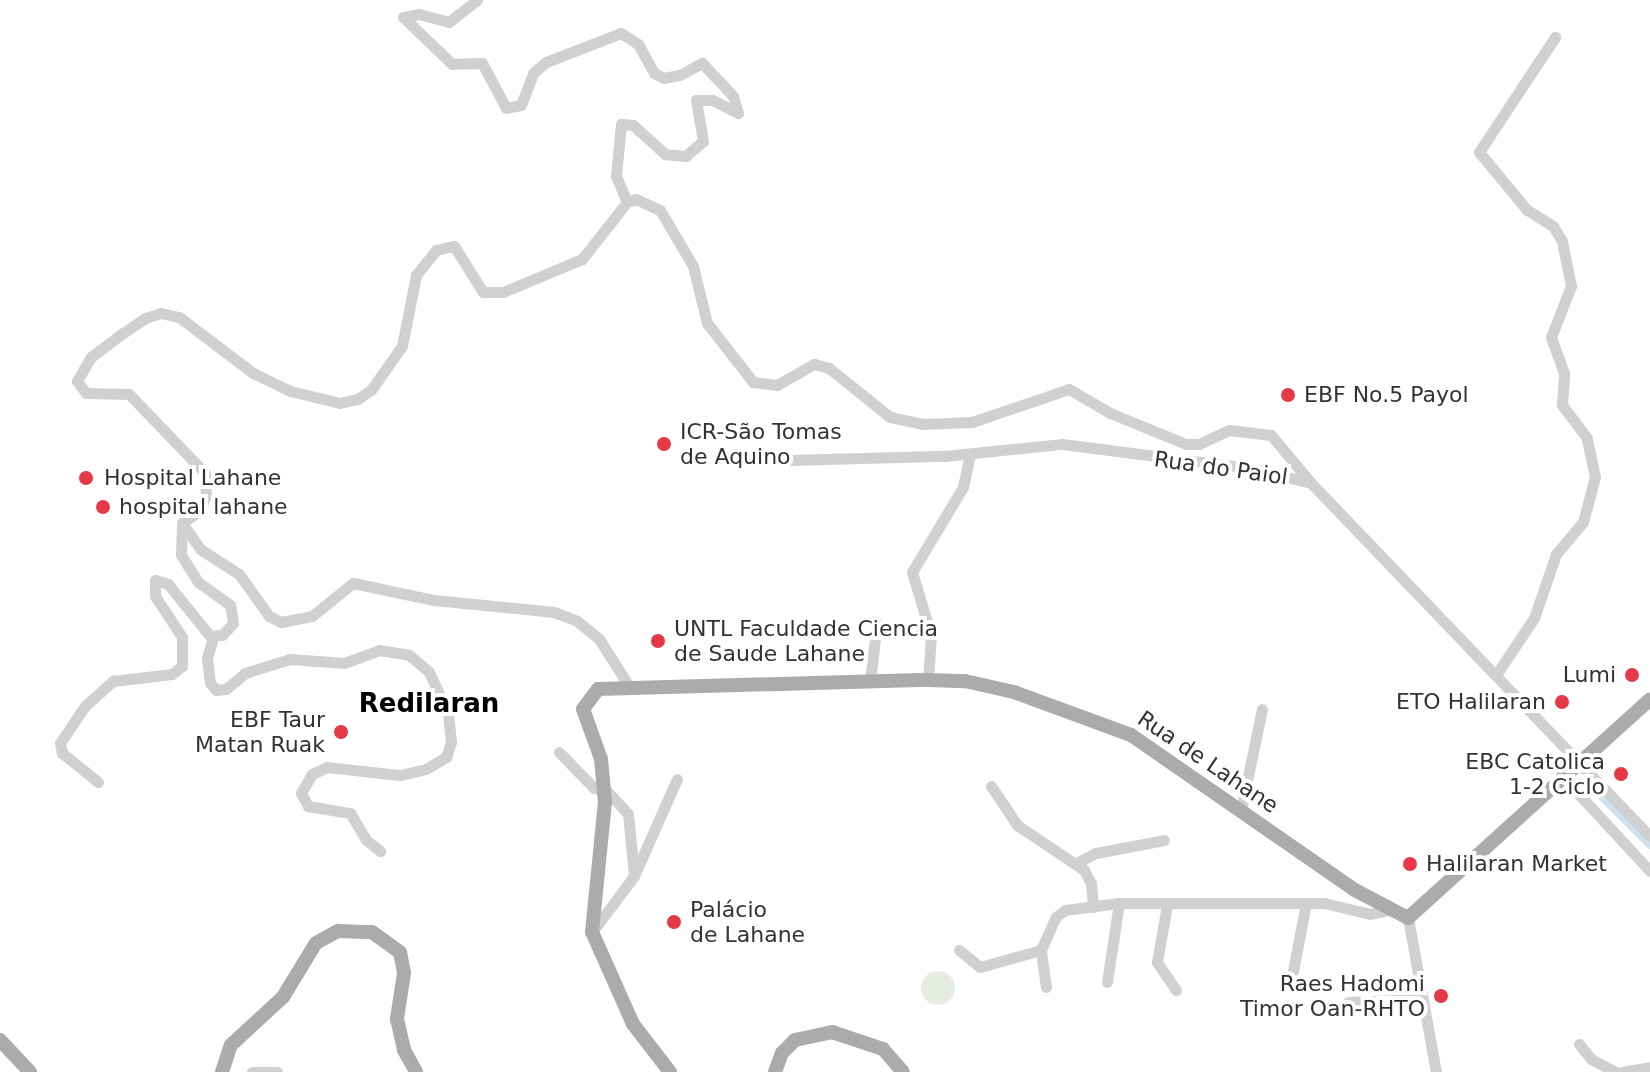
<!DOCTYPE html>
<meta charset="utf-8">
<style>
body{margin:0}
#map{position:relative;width:1650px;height:1072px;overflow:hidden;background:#fff;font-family:"DejaVu Sans",sans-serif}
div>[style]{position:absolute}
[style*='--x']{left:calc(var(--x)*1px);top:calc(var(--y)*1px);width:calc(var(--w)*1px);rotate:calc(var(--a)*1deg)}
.green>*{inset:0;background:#e6ecdf}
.round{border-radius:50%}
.canal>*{height:9px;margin:-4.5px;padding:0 4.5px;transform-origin:4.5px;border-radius:4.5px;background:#cfe2ee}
.minor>*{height:11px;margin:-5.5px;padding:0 5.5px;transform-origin:5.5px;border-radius:5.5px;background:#d0d0d0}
.major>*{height:14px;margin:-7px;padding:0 7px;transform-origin:7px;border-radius:7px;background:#ababab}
.dots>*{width:22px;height:22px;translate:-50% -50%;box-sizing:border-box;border:4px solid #fff;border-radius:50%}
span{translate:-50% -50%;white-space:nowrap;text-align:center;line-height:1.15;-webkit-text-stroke:8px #fff;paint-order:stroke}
.poi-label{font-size:22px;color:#333}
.left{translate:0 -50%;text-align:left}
.right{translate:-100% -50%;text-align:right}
.street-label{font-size:22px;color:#333}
.quarter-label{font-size:26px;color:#000;font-weight:700}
</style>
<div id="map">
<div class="green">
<i class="round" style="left:921px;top:971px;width:34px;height:34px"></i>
</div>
<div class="canal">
<i style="--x:1600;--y:794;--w:71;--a:45"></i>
</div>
<div class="minor">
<i style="--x:477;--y:0;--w:36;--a:142"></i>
<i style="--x:449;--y:22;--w:31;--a:-165"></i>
<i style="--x:419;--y:14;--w:16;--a:169"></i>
<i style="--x:403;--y:17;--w:68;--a:43.8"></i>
<i style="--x:452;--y:64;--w:30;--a:-2"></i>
<i style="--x:482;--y:63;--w:51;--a:61.9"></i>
<i style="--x:506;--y:108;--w:15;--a:-11"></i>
<i style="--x:521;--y:105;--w:34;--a:-69"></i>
<i style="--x:533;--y:73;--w:17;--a:-40"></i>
<i style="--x:546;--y:62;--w:80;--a:-21.1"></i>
<i style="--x:621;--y:33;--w:20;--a:33"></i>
<i style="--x:638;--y:44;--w:33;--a:61"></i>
<i style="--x:654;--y:73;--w:11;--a:27"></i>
<i style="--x:664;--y:78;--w:16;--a:-11"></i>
<i style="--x:680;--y:75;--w:25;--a:-29"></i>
<i style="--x:702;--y:63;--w:45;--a:46.8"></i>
<i style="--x:733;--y:96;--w:18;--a:74"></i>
<i style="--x:738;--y:113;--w:29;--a:-153"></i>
<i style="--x:712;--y:100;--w:16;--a:180"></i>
<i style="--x:696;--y:100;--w:42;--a:80.3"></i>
<i style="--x:703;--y:141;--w:23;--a:139"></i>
<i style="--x:686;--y:156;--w:21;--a:-175"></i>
<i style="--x:665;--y:154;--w:43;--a:-137.8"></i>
<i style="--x:633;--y:125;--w:12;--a:-175"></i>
<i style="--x:621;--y:124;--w:52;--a:95.5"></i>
<i style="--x:616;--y:176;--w:28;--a:67"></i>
<i style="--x:749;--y:461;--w:196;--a:-1.5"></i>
<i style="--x:945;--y:456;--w:118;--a:-5.9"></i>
<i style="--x:1062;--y:444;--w:190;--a:7.3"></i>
<i style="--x:1250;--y:468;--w:63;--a:13.8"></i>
<i style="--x:1311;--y:483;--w:489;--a:46.2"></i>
<i style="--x:182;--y:523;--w:22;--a:-36"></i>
<i style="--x:200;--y:510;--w:16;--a:-68"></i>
<i style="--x:206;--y:495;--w:22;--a:-93"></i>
<i style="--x:205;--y:473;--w:110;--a:-133.9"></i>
<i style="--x:129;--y:394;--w:43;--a:-178.7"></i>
<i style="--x:86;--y:393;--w:15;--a:-127"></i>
<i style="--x:77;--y:381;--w:28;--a:-60"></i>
<i style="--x:91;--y:357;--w:40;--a:-37"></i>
<i style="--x:123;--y:333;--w:27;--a:-34"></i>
<i style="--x:145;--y:318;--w:17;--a:-17"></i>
<i style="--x:161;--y:313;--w:18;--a:13"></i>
<i style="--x:179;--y:317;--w:93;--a:37.1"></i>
<i style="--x:253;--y:373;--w:41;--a:25.9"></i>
<i style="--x:290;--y:391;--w:51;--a:13.5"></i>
<i style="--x:340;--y:403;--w:18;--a:-13"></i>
<i style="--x:358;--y:399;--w:16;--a:-35"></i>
<i style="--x:371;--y:390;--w:54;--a:-54.8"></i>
<i style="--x:402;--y:346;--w:72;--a:-78.8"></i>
<i style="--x:416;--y:275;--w:32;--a:-51"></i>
<i style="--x:436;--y:250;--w:18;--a:-13"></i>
<i style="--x:454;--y:246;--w:54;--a:57.8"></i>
<i style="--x:483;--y:292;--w:20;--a:0"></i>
<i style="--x:503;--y:292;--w:86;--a:-22.7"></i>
<i style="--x:582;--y:259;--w:73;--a:-51.7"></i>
<i style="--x:627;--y:202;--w:9;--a:-18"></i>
<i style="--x:636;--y:199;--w:26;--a:25"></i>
<i style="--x:660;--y:210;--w:65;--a:59.5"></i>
<i style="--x:693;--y:266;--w:59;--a:76.2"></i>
<i style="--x:707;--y:323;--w:75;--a:52.1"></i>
<i style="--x:753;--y:382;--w:24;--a:7"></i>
<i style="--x:777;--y:385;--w:43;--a:-29.6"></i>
<i style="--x:814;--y:364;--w:16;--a:15"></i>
<i style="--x:829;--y:368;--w:78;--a:38.8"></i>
<i style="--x:890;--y:417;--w:33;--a:12"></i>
<i style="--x:922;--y:424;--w:50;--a:-2.3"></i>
<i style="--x:972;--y:422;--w:102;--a:-18.8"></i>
<i style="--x:1069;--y:389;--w:48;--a:30.3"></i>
<i style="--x:1110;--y:413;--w:82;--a:22.2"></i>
<i style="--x:1186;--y:444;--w:13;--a:0"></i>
<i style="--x:1199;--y:444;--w:33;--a:-25"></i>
<i style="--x:1229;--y:430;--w:42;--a:6.8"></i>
<i style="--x:1271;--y:435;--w:62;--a:50.2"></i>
<i style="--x:182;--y:523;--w:32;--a:55"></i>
<i style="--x:200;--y:549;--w:46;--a:32.7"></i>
<i style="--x:239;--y:574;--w:52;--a:54.5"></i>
<i style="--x:269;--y:616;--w:13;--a:27"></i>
<i style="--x:281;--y:622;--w:32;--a:-11"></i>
<i style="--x:312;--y:616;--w:53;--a:-38.8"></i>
<i style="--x:353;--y:583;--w:83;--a:11.9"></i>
<i style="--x:434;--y:600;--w:121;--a:5.7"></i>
<i style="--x:554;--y:612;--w:25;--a:21"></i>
<i style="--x:577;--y:621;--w:28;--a:39"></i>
<i style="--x:599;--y:639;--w:56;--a:57.4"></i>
<i style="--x:213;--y:637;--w:22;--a:106"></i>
<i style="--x:207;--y:658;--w:25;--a:83"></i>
<i style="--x:210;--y:683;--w:9;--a:49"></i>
<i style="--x:216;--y:690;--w:10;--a:-6"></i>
<i style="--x:226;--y:689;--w:25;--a:-40"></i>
<i style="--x:245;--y:673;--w:47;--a:-17.3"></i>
<i style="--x:290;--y:659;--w:54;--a:4.2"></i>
<i style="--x:344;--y:663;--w:37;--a:-20"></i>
<i style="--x:379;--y:650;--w:30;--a:9"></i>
<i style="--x:409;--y:655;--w:26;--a:40"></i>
<i style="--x:429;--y:672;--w:45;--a:65.1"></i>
<i style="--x:448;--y:713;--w:29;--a:84"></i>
<i style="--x:451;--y:742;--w:16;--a:108"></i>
<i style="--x:446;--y:757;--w:23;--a:149"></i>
<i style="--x:426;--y:769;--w:28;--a:167"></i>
<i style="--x:399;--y:775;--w:72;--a:-173.7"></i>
<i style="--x:327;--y:767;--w:17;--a:155"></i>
<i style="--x:312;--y:774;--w:22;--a:120"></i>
<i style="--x:301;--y:793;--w:15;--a:62"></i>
<i style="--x:308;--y:806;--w:43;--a:9.5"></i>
<i style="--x:350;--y:813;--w:31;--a:59"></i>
<i style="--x:366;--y:840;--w:18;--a:38"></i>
<i style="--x:1496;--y:675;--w:69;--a:-56.3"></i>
<i style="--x:1534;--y:618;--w:68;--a:-71"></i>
<i style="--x:1556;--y:554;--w:42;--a:-49.8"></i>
<i style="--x:1583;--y:522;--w:47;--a:-75.1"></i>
<i style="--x:1595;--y:477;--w:40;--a:-102"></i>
<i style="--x:1587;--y:438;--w:41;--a:-127.1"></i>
<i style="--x:1562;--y:405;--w:32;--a:-86"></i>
<i style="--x:1564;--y:373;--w:38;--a:-110"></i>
<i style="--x:1551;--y:337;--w:55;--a:-68.6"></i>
<i style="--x:1571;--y:286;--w:46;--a:-101.3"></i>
<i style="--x:1562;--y:241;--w:17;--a:-121"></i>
<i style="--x:1553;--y:226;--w:31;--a:-148"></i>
<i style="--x:1527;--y:210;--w:75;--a:-129.6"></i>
<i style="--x:1479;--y:152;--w:138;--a:-56.5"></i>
<i style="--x:928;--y:680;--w:45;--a:-86.2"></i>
<i style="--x:931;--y:635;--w:66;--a:-106.8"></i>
<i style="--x:912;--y:572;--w:99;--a:-59"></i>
<i style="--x:963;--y:487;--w:34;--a:-78"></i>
<i style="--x:870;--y:681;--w:59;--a:-83.2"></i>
<i style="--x:559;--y:752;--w:50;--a:45.8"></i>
<i style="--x:594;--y:788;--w:11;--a:10"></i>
<i style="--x:1561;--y:775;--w:131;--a:47.2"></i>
<i style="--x:98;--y:782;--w:46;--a:-141.1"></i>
<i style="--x:62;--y:753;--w:10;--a:-101"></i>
<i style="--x:60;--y:743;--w:45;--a:-56"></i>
<i style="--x:85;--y:706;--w:38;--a:-42"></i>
<i style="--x:113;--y:681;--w:59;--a:-6.8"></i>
<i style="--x:172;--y:674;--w:13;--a:-39"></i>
<i style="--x:182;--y:666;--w:29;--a:-90"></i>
<i style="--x:182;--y:637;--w:49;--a:-123.4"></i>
<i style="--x:155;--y:596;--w:16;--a:-90"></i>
<i style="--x:155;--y:580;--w:14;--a:17"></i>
<i style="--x:168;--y:584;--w:67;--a:51.1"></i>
<i style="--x:210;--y:636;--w:12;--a:-5"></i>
<i style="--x:222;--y:635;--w:16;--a:-47"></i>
<i style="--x:233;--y:623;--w:18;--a:-99"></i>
<i style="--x:230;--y:605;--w:39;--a:-144"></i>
<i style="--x:198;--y:582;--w:32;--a:-122"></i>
<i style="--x:181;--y:555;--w:32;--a:-88"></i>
<i style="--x:991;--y:786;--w:47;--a:56.3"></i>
<i style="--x:1017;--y:825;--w:81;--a:33.9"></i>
<i style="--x:1084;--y:870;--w:15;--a:62"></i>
<i style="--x:1091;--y:883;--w:24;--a:85"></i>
<i style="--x:604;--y:788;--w:35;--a:47"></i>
<i style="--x:628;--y:814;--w:61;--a:84.4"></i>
<i style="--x:1241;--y:810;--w:103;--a:-78.3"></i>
<i style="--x:1078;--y:862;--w:20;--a:-27"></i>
<i style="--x:1096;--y:853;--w:69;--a:-10.8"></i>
<i style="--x:1167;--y:905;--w:58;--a:100"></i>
<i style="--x:1157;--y:962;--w:34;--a:56"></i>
<i style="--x:1408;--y:918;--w:157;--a:79.7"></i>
<i style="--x:592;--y:932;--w:70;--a:-53.1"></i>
<i style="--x:634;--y:876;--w:106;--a:-66.1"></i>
<i style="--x:959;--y:950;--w:27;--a:39"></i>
<i style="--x:980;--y:967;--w:63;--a:-15.6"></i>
<i style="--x:1293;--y:971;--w:69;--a:-79.2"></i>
<i style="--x:1107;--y:982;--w:80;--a:-81.4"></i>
<i style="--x:1119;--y:903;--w:205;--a:0"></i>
<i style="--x:1324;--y:903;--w:47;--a:13.4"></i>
<i style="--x:1370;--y:914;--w:19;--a:-12"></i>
<i style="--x:1046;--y:987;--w:37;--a:-98"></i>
<i style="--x:1041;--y:950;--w:36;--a:-66"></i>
<i style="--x:1056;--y:917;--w:11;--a:-38"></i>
<i style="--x:1065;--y:910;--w:54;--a:-7.4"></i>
<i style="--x:1348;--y:1002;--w:72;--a:-2.4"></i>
<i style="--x:1579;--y:1044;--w:19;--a:51"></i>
<i style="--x:1591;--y:1059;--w:27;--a:28"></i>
<i style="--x:252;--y:1072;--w:25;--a:0"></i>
<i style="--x:1622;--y:1072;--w:28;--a:-10"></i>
</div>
<div class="major">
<i style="--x:0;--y:1040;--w:44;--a:46.8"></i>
<i style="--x:222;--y:1072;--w:28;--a:-72"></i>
<i style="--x:231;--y:1045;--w:71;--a:-42.7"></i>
<i style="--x:283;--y:997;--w:63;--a:-58.6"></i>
<i style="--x:316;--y:943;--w:25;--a:-29"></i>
<i style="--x:338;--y:931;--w:34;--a:2"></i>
<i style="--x:372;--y:932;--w:34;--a:36"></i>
<i style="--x:400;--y:952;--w:21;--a:79"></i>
<i style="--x:404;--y:973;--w:47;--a:98.7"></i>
<i style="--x:397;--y:1019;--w:32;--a:77"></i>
<i style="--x:404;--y:1050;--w:25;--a:61"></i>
<i style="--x:670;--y:1072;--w:61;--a:-127.6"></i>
<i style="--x:633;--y:1024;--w:101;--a:-114"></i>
<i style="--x:592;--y:932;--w:131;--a:-84.3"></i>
<i style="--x:605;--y:802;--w:43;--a:-95.3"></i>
<i style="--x:601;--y:759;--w:53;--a:-109.8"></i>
<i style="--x:583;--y:709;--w:25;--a:-53"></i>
<i style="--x:598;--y:689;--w:330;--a:-1.6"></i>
<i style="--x:928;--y:680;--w:37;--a:2"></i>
<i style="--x:965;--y:681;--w:50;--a:12.7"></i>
<i style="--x:1014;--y:692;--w:125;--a:20.2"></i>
<i style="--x:1131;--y:735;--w:270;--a:34.7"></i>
<i style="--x:1353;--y:889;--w:62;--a:27.8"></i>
<i style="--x:1408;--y:918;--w:326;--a:-42.1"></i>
<i style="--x:775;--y:1072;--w:20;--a:-70"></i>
<i style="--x:782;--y:1053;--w:18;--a:-45"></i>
<i style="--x:795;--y:1040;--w:38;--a:-12"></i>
<i style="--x:832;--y:1032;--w:54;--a:18.4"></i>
<i style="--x:883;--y:1049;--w:30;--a:49"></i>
</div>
<div class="dots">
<i style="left:1288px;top:395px;background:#e63946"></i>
<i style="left:664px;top:444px;background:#e63946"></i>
<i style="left:86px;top:478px;background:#e63946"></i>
<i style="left:103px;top:507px;background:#e63946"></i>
<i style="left:658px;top:641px;background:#e63946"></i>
<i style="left:1632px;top:675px;background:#e63946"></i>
<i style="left:1562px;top:702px;background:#e63946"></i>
<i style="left:341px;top:732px;background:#e63946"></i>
<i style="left:1621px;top:774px;background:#e63946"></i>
<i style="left:1410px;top:864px;background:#e63946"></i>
<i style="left:674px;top:922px;background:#e63946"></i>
<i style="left:1441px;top:996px;background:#e63946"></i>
</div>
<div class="poi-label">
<span class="left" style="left:1304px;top:395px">EBF No.5 Payol</span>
<span class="left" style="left:680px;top:444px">ICR-São Tomas<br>de Aquino</span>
<span class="left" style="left:104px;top:478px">Hospital Lahane</span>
<span class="left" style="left:119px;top:507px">hospital lahane</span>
<span class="left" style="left:674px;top:641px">UNTL Faculdade Ciencia<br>de Saude Lahane</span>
<span class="right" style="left:1616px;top:675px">Lumi</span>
<span class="right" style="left:1546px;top:702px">ETO Halilaran</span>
<span class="right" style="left:325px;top:732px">EBF Taur<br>Matan Ruak</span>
<span class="right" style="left:1605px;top:774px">EBC Catolica<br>1-2 Ciclo</span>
<span class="left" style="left:1426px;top:864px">Halilaran Market</span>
<span class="left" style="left:690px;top:922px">Palácio<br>de Lahane</span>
<span class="right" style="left:1425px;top:996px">Raes Hadomi<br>Timor Oan-RHTO</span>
</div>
<div class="street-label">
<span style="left:1221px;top:468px;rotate:8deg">Rua do Paiol</span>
<span style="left:1208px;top:762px;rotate:34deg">Rua de Lahane</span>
</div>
<div class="quarter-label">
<span style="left:429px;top:704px">Redilaran</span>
</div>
</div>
